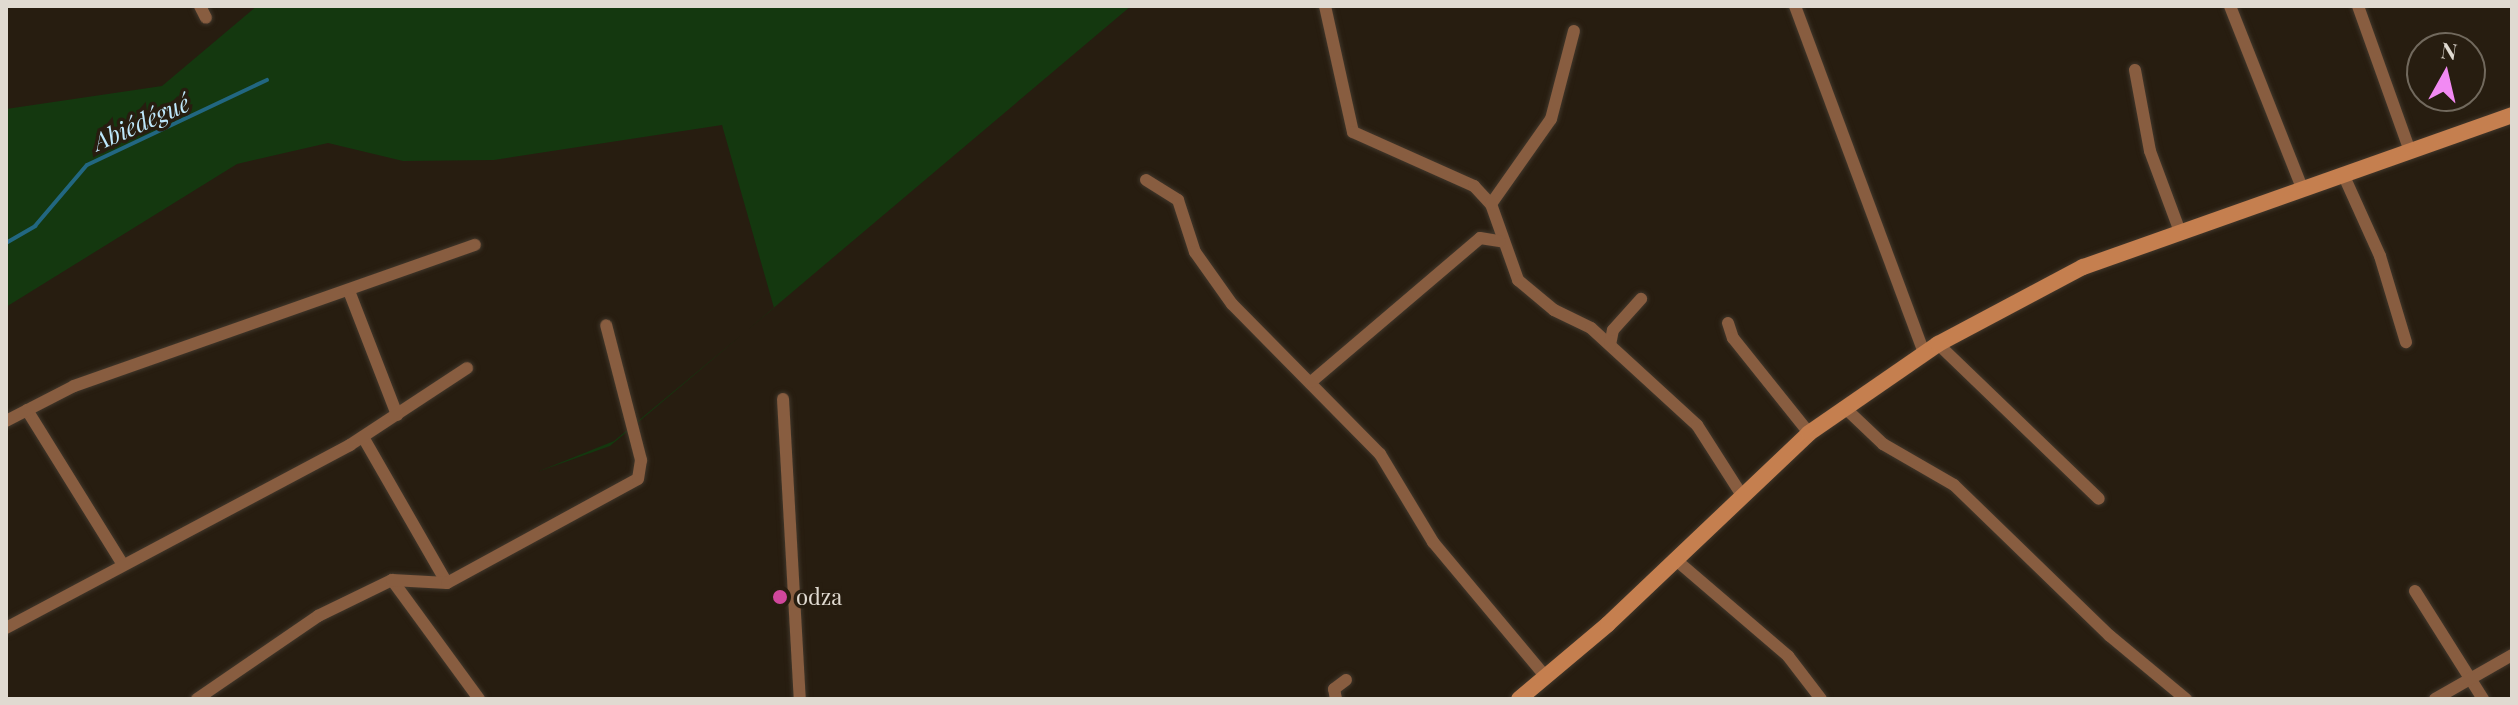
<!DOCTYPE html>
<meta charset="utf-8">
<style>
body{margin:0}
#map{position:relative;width:2518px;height:705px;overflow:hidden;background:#271d10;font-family:"Playfair Display",serif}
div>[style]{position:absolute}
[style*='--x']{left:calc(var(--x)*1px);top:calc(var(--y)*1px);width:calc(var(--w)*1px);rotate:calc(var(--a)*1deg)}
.green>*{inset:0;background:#14380f}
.stream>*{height:4px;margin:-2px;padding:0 2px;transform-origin:2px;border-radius:2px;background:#226781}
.roads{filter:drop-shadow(0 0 2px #41372b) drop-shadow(0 0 2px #41372b)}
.street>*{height:12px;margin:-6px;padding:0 6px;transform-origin:6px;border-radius:6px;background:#885d40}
.secondary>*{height:16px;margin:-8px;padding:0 8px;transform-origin:8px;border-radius:8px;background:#c57f4f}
.dots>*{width:22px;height:22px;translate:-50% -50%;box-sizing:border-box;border:4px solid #271d10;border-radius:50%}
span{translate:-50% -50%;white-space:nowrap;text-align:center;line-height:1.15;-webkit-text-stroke:7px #271d10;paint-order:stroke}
.poi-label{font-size:22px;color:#e0dad1}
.left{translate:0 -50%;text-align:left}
.water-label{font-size:24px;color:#bee8fc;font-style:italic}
.frame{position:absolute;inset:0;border:8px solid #e0dad1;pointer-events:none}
.north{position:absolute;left:2406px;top:32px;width:80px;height:80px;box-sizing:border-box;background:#271d10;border:2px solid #71695d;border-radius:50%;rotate:8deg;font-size:22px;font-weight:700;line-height:32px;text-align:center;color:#e0dad1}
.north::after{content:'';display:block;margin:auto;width:28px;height:36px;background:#f28af3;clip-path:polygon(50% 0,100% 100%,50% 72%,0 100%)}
</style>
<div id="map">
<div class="green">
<i style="clip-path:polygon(257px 6px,1131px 6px,610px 446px,537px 472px,614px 441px,774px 308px,722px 125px,494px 160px,403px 161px,328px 143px,237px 164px,6px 307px,6px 109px,162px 86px)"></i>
</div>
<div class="stream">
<i style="--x:6;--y:243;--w:34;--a:-30"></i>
<i style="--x:35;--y:226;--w:80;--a:-49.6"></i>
<i style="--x:87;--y:165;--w:199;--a:-25.3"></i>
</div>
<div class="roads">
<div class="street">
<i style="--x:200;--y:6;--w:13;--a:63"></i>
<i style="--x:1325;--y:6;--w:129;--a:77.5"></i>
<i style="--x:1353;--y:132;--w:133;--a:24.1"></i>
<i style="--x:1474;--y:186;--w:25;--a:47"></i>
<i style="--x:1491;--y:204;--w:81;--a:70.4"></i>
<i style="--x:1518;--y:280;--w:47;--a:39.8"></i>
<i style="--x:1554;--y:310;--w:41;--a:25.9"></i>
<i style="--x:1591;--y:328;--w:144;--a:42.5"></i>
<i style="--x:1697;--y:425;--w:85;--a:57.4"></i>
<i style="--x:1795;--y:6;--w:370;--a:69.6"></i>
<i style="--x:2230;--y:6;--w:196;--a:68.4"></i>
<i style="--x:2358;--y:6;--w:154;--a:70.3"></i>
<i style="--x:2135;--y:70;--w:82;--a:79.5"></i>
<i style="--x:2150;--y:151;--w:83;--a:69.6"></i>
<i style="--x:2343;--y:174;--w:90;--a:65.7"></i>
<i style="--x:2380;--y:256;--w:90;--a:73.2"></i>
<i style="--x:1146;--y:180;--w:38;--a:32"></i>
<i style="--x:1178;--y:200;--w:55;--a:71.9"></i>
<i style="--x:1195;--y:252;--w:64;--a:54.6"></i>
<i style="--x:1232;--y:304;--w:211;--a:45.4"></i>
<i style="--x:1380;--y:454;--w:103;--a:58.9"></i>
<i style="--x:1433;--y:542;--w:176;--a:50.1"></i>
<i style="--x:1491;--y:204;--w:104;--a:-54.8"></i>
<i style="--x:1551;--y:119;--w:91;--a:-75.4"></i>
<i style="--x:349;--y:291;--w:133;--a:68.8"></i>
<i style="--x:1728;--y:323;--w:16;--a:72"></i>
<i style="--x:1733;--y:338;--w:122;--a:51.3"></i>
<i style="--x:1938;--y:344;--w:223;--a:43.9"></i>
<i style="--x:1610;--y:345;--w:15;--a:-79"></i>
<i style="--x:1613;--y:330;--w:42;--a:-47.9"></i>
<i style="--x:1311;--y:382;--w:222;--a:-40.4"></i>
<i style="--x:1480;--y:238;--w:20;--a:9"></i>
<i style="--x:783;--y:399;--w:300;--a:86.8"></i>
<i style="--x:1844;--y:407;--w:54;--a:43.5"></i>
<i style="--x:1883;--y:444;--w:82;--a:30"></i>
<i style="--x:1954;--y:485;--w:217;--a:44.1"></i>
<i style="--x:2110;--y:636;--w:99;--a:39.7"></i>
<i style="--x:27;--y:410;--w:182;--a:58.2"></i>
<i style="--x:6;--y:421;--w:76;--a:-27.2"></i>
<i style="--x:74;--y:386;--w:425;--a:-19.4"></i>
<i style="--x:363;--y:437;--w:168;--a:60.1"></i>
<i style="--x:1676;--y:560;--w:148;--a:40.6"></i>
<i style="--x:1788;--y:656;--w:54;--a:52.5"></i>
<i style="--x:392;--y:580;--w:147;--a:53.8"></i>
<i style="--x:2415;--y:591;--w:128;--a:57.8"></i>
<i style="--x:6;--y:628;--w:390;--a:-28"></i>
<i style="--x:350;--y:445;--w:140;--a:-33.3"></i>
<i style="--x:197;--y:699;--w:147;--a:-34.4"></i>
<i style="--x:318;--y:616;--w:82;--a:-25.9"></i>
<i style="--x:392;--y:580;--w:55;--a:3.1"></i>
<i style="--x:447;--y:583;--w:217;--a:-28.6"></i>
<i style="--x:638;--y:479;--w:19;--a:-81"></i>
<i style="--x:641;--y:460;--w:139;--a:-104.5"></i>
<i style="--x:1336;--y:699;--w:10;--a:-101"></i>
<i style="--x:1334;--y:689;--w:15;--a:-37"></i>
<i style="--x:2435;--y:699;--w:89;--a:-29.7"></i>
</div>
<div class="secondary">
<i style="--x:1519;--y:699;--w:116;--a:-40.1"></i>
<i style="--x:1608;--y:624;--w:277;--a:-43.5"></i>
<i style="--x:1809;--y:433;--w:157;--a:-34.6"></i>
<i style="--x:1938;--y:344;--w:164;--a:-28"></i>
<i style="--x:2083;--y:267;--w:455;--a:-19.5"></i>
</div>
</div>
<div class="dots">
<i style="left:780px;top:597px;background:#d1479c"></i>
</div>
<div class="poi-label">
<span class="left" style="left:796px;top:597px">odza</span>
</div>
<div class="water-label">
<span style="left:141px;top:122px;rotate:-24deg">Abiédégué</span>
</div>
<div class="frame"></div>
<div class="north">N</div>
</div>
